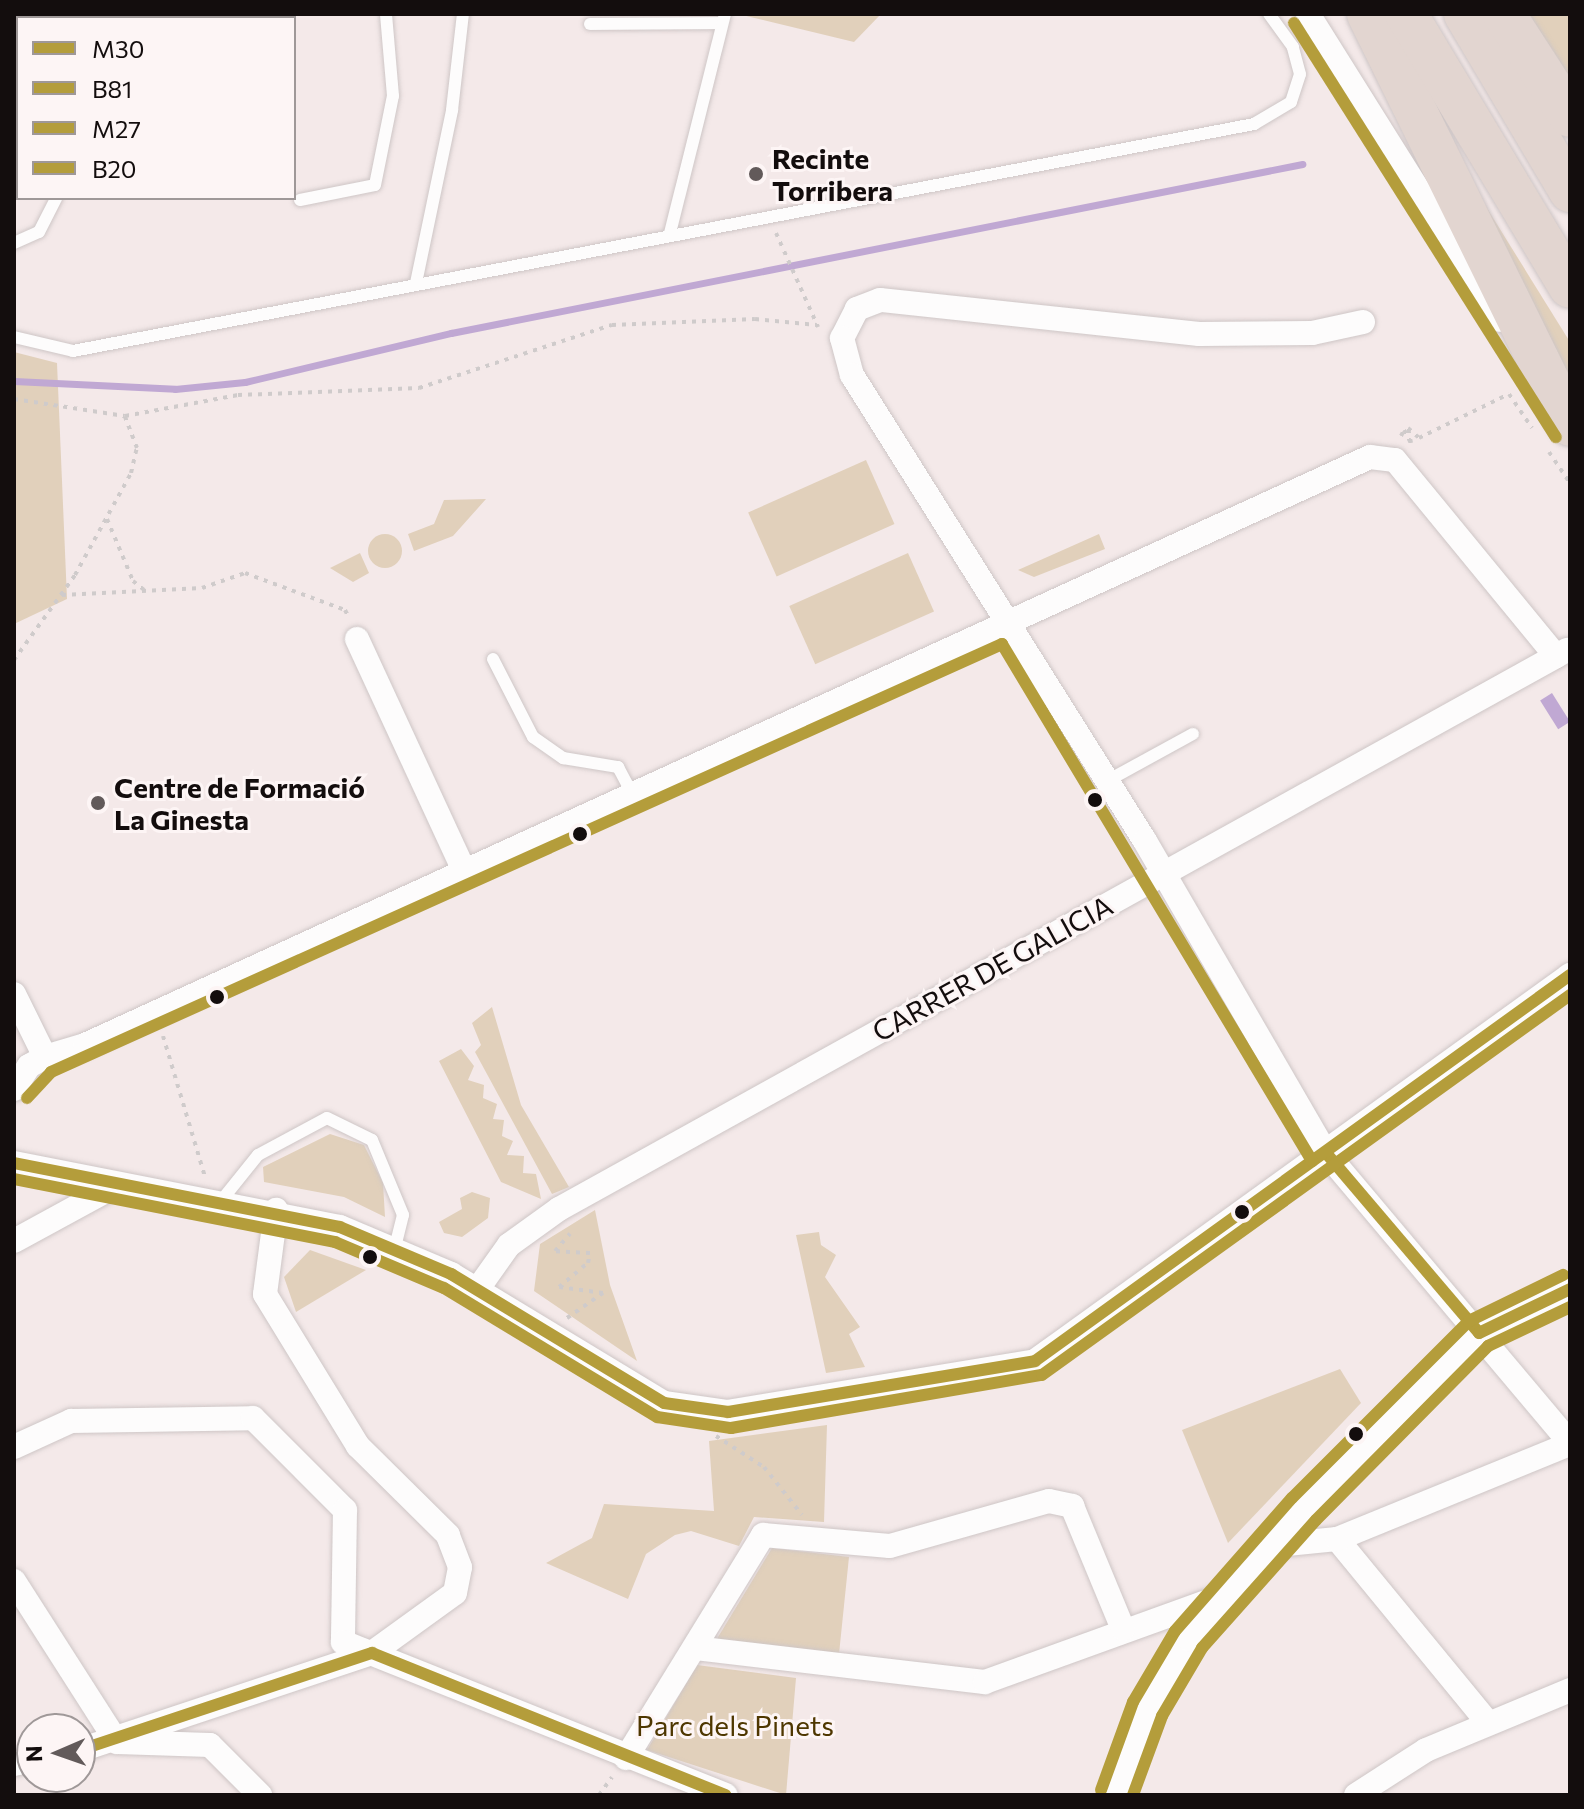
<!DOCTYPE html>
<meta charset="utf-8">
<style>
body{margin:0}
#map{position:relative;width:1584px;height:1809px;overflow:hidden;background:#f4e9e9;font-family:Commissioner,sans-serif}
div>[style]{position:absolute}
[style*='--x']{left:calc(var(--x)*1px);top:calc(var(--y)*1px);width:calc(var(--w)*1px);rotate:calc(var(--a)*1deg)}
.green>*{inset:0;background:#e1d0bb;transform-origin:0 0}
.round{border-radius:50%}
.water>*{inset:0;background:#c0a8d3;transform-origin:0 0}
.stream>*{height:7px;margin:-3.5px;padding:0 3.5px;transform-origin:3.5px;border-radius:3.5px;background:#c0a8d3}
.path>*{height:4px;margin-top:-2px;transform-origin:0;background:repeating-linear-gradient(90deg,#cfcbcb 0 4px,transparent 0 10px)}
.roads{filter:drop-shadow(0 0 2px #cec6c6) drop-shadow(0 0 2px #cec6c6)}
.lane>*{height:12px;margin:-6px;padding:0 6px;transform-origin:6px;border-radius:6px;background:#fdfcfc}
.street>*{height:24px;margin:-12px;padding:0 12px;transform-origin:12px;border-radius:12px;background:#fdfcfc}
.highway>*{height:42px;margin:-21px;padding:0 21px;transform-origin:21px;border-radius:21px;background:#e2d5d0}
.bus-1>*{height:12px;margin:-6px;padding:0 6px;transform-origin:6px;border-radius:6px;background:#b49d3b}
.bus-2>*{height:12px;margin:-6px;padding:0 6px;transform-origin:6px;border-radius:6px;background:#b49d3b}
.bus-3>*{height:12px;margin:-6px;padding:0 6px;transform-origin:6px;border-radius:6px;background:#b49d3b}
.bus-4>*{height:12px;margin:-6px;padding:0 6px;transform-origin:6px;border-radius:6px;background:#b49d3b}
.dots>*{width:22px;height:22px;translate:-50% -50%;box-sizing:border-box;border:4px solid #fdf5f5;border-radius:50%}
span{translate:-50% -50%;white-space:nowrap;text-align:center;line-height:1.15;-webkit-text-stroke:6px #fdf5f5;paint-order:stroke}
.poi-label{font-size:28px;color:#130d0d;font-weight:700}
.left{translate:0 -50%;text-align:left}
.street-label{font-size:28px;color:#130d0d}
.park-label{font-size:28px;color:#4e3700}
.frame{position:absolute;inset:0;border:16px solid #130d0d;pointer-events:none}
.legend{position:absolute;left:16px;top:16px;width:280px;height:184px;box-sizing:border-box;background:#fdf5f5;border:2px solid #9f9898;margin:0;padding:10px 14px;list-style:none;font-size:24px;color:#130d0d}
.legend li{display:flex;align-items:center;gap:16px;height:40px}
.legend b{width:40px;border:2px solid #9f9898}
.north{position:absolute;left:16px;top:1713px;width:80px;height:80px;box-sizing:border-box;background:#fdf5f5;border:2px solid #9f9898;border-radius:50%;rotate:268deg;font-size:22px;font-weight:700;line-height:32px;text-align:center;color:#130d0d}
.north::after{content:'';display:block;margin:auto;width:28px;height:36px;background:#625a5a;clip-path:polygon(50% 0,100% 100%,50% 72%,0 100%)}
</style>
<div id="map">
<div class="green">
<i style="clip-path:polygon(738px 14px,881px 14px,854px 42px)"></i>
<i style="clip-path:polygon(1516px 14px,1570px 14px,1570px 102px)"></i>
<i style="clip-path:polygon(1462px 168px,1570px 342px,1570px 397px)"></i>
<i style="clip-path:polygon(14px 352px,57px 363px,67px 599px,14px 624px)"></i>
<i style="left:866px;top:460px;width:70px;height:129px;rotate:66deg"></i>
<i style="clip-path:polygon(486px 499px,453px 536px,414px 551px,408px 534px,434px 524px,444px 500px)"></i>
<i class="round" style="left:368px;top:534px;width:34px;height:34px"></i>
<i style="clip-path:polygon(1099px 534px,1105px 549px,1034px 577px,1018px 570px)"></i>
<i style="clip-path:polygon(360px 553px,369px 573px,353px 582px,330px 568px)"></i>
<i style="left:908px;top:553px;width:64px;height:130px;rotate:66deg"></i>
<i style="clip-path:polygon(492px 1007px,521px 1105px,569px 1187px,552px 1194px,475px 1052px,481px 1045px,472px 1023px)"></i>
<i style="clip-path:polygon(461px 1049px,474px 1066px,468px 1080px,484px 1085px,483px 1098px,497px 1104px,493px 1119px,504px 1120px,502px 1136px,513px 1141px,507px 1155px,524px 1156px,523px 1173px,536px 1174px,541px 1199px,501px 1182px,439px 1061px)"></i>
<i style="clip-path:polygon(330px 1134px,364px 1145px,383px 1183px,385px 1217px,344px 1197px,264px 1182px,263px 1167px)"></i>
<i style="clip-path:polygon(472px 1192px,490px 1198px,488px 1218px,462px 1237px,444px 1233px,439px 1222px,462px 1209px,460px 1198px)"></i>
<i style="clip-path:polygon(595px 1210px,610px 1285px,637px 1361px,534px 1291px,540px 1244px)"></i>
<i style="clip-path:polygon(819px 1232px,821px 1245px,836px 1255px,825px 1277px,860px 1327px,849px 1334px,865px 1367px,826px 1373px,796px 1235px)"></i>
<i style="clip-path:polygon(310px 1250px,366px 1270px,296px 1312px,284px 1277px)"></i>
<i style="clip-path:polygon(1340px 1369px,1361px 1403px,1228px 1543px,1182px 1430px)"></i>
<i style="clip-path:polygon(827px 1425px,824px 1522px,754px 1517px,739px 1546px,691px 1531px,675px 1535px,646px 1554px,628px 1599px,546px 1563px,592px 1538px,604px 1504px,714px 1511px,709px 1441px)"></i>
<i style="clip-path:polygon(772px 1548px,849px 1557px,839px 1654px,715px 1642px)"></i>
<i style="clip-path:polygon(697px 1665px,796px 1678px,786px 1795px,647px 1750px)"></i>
</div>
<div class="water">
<i style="left:1552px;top:693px;width:34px;height:14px;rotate:58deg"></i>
</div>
<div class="stream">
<i style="--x:14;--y:381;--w:161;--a:2.8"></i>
<i style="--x:175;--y:389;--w:70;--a:-5.7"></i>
<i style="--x:245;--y:382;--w:212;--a:-13.4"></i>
<i style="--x:451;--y:333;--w:868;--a:-11.23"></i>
</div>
<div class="path">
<i style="--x:776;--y:233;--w:103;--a:65.9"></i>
<i style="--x:14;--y:399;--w:112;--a:8.7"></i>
<i style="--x:125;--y:416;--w:115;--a:-10.5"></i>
<i style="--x:238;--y:395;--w:181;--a:-2.2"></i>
<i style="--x:419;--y:388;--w:203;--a:-18.1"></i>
<i style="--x:612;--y:325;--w:143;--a:-2.4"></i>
<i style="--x:755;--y:319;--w:62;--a:5.5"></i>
<i style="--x:1401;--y:436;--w:7;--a:-63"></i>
<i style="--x:1404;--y:430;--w:15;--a:62"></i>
<i style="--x:1411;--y:443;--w:15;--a:-101"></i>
<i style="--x:1408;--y:428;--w:15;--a:42"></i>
<i style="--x:1419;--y:438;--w:100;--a:-26.1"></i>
<i style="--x:1509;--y:394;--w:41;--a:55.9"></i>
<i style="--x:1549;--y:452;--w:37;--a:56"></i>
<i style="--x:107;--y:519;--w:67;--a:67.2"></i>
<i style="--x:133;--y:581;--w:14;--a:39"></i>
<i style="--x:62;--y:595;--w:140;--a:-2.9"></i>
<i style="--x:202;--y:588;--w:46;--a:-19.2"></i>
<i style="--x:245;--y:573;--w:107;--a:20.3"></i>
<i style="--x:345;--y:610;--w:9;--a:63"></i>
<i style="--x:14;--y:660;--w:105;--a:-54.3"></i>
<i style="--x:75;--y:575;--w:116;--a:-61.2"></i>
<i style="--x:131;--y:473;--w:26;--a:-77"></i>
<i style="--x:137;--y:448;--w:34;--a:-111"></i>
<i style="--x:163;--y:1036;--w:147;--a:73.4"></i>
<i style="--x:567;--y:1318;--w:44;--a:-34.8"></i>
<i style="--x:603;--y:1293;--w:44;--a:-172.2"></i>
<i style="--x:559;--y:1287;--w:38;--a:-40"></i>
<i style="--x:588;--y:1263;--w:10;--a:-79"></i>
<i style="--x:590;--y:1253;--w:35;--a:-177"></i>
<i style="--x:555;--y:1251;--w:23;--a:-49"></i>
<i style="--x:716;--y:1436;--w:57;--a:32.9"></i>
<i style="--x:764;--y:1467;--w:61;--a:51.6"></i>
<i style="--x:599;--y:1795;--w:22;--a:-54"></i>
</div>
<div class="roads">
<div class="lane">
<i style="--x:75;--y:14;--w:4;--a:76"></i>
<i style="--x:139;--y:14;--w:4;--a:76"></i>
<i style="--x:590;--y:24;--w:130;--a:-0.4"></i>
<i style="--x:300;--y:200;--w:76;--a:-11.3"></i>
<i style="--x:375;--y:185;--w:91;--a:-78.6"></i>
<i style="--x:393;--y:96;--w:82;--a:-94.9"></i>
<i style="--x:670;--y:233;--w:226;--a:-75.9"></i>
<i style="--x:14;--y:243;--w:27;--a:-24"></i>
<i style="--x:39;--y:232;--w:38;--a:-63"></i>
<i style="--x:416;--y:283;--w:177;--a:-78.2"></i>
<i style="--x:452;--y:110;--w:97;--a:-83.5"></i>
<i style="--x:14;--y:337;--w:61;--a:13.3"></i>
<i style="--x:73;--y:351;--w:1203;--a:-10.88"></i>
<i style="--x:1254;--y:124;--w:43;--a:-30.7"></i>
<i style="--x:1291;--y:102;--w:29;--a:-72"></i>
<i style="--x:1300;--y:74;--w:28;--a:-105"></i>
<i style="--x:1293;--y:47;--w:41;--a:-126"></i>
<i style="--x:493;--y:659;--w:88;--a:62.9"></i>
<i style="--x:533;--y:737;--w:37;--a:35"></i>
<i style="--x:563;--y:758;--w:56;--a:9.3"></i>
<i style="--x:618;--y:767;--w:32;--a:62"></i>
<i style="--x:1107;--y:781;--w:98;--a:-28.7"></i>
<i style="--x:221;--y:1201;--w:59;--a:-51.2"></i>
<i style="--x:258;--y:1155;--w:78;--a:-28.2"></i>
<i style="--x:327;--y:1118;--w:50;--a:26.1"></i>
<i style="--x:372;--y:1140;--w:81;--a:67.5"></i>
<i style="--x:403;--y:1215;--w:33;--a:104"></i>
</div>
<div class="street">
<i style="--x:1308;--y:14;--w:361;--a:57.9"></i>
<i style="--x:1363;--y:322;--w:52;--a:167.8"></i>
<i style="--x:1312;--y:333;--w:113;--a:179.5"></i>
<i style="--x:1199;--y:334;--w:321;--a:-173.9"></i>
<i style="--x:880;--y:300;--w:25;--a:159"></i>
<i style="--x:857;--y:309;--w:33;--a:117"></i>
<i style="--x:842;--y:338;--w:38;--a:75"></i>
<i style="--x:852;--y:375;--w:550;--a:57.84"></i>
<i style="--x:1145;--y:841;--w:361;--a:59.9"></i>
<i style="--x:1326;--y:1153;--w:379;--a:49.9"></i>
<i style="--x:357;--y:639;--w:255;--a:65.2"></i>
<i style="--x:14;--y:994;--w:70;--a:63.8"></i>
<i style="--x:14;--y:1089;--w:27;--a:-57"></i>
<i style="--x:29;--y:1066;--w:18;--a:-29"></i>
<i style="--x:45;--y:1057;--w:42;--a:-16.7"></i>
<i style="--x:85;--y:1045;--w:1413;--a:-24.59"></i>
<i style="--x:1370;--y:457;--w:25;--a:7"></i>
<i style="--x:1395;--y:460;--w:254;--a:50.6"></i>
<i style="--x:14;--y:1163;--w:332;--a:11.1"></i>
<i style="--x:340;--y:1227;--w:121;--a:22.9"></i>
<i style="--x:451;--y:1274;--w:249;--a:31.2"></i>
<i style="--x:664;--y:1403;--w:65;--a:8"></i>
<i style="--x:728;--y:1412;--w:311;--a:-9.4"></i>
<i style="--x:1035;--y:1361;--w:660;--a:-35.81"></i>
<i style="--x:14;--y:1241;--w:113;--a:-28.6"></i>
<i style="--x:477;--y:1290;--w:55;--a:-54.6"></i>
<i style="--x:509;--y:1245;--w:62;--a:-35.8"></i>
<i style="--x:559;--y:1209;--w:1153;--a:-29.01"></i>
<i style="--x:14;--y:1447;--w:63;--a:-24.5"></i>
<i style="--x:71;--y:1421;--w:182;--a:-0.9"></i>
<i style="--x:253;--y:1418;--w:130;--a:45"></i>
<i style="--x:345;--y:1510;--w:132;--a:90.9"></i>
<i style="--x:343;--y:1642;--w:412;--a:21.8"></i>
<i style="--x:1337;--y:1539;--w:238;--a:50.6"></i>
<i style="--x:1277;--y:1545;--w:60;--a:-5.7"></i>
<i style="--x:1337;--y:1539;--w:252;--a:-22.2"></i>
<i style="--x:14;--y:1581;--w:191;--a:57.4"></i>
<i style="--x:117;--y:1742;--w:93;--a:1.8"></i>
<i style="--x:210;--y:1745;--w:71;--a:45"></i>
<i style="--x:695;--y:1648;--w:292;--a:6.7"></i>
<i style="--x:985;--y:1682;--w:262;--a:-19.9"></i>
<i style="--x:80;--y:1750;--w:308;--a:-18.4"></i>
<i style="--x:372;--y:1653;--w:102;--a:-35.9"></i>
<i style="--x:455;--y:1593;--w:26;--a:-79"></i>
<i style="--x:460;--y:1567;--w:34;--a:-111"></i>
<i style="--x:448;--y:1535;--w:127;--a:-135.3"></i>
<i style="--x:358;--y:1446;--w:178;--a:-121.5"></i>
<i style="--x:265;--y:1294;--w:85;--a:-82.5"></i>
<i style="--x:626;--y:1758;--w:262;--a:-58.4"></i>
<i style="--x:763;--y:1535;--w:127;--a:5"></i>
<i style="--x:890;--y:1546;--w:165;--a:-15.8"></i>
<i style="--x:1049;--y:1501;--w:24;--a:12"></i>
<i style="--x:1072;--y:1506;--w:133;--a:67.5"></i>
<i style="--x:14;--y:1764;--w:18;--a:-13"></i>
<i style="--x:1116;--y:1795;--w:91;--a:-70.2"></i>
<i style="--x:1147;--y:1709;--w:82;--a:-59"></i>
<i style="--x:1189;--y:1639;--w:174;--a:-48.5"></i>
<i style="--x:1304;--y:1509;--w:248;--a:-45.2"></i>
<i style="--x:1479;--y:1333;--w:101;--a:-25.8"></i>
<i style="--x:1356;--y:1795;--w:83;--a:-32.7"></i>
<i style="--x:1426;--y:1750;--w:156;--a:-22.6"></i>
</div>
<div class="highway">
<i style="--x:1368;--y:14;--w:458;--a:63.8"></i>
<i style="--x:1406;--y:14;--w:318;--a:59"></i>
<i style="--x:1465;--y:14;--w:206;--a:59.3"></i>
<i style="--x:1504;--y:14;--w:121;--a:57.1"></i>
</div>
</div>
<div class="bus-1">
<i style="--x:1326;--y:1153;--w:236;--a:49.6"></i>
<i style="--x:14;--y:1163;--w:332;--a:11.1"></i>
<i style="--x:340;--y:1227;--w:121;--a:22.9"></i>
<i style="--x:451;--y:1274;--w:249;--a:31.2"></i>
<i style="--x:664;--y:1403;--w:65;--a:8"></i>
<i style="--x:728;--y:1412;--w:311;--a:-9.4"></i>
<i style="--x:1035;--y:1361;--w:660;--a:-35.81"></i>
<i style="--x:1479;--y:1333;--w:101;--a:-25.8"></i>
<i style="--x:372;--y:1653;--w:381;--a:21.9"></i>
<i style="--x:80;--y:1750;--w:308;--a:-18.4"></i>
</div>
<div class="bus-2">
<i style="--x:1294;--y:23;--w:490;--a:57.7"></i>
<i style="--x:27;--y:1098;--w:35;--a:-47"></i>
<i style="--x:51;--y:1072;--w:1043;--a:-24.23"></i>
<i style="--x:1002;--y:644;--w:603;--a:59.05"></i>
<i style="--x:14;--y:1179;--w:327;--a:11.1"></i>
<i style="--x:335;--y:1242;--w:118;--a:22.9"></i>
<i style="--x:444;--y:1288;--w:249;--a:31.2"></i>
<i style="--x:657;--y:1417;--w:75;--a:8.5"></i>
<i style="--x:731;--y:1428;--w:315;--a:-9.7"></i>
<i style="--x:1042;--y:1375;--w:651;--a:-35.74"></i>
</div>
<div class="bus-3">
<i style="--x:1133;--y:1795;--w:84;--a:-69.8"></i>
<i style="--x:1162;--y:1716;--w:79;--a:-59.5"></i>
<i style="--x:1202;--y:1648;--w:171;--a:-48.3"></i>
<i style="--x:1316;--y:1520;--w:245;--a:-45.3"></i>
<i style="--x:1488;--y:1346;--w:91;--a:-25.4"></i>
</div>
<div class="bus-4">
<i style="--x:1101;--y:1790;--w:94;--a:-70"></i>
<i style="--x:1133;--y:1702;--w:82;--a:-59.4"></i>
<i style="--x:1175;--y:1631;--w:177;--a:-48.7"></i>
<i style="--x:1292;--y:1498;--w:250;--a:-45"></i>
<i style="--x:1469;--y:1321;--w:105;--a:-26.1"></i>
</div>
<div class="dots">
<i style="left:756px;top:174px;background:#625a5a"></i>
<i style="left:1095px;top:800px;background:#130d0d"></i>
<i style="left:98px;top:803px;background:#625a5a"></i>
<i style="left:580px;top:834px;background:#130d0d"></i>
<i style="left:217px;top:997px;background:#130d0d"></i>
<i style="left:1242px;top:1212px;background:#130d0d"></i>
<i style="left:370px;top:1257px;background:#130d0d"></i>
<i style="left:1356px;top:1434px;background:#130d0d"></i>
</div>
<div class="poi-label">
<span class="left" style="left:772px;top:174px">Recinte<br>Torribera</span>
<span class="left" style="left:114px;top:803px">Centre de Formació<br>La Ginesta</span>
</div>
<div class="street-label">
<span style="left:992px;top:968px;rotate:-29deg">CARRER DE GALICIA</span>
</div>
<div class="park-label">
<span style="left:735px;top:1725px">Parc dels Pinets</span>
</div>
<div class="frame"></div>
<ul class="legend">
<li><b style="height:10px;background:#b49d3b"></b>M30</li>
<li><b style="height:10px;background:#b49d3b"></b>B81</li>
<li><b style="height:10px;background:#b49d3b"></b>M27</li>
<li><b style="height:10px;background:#b49d3b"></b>B20</li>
</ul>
<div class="north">N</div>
</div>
